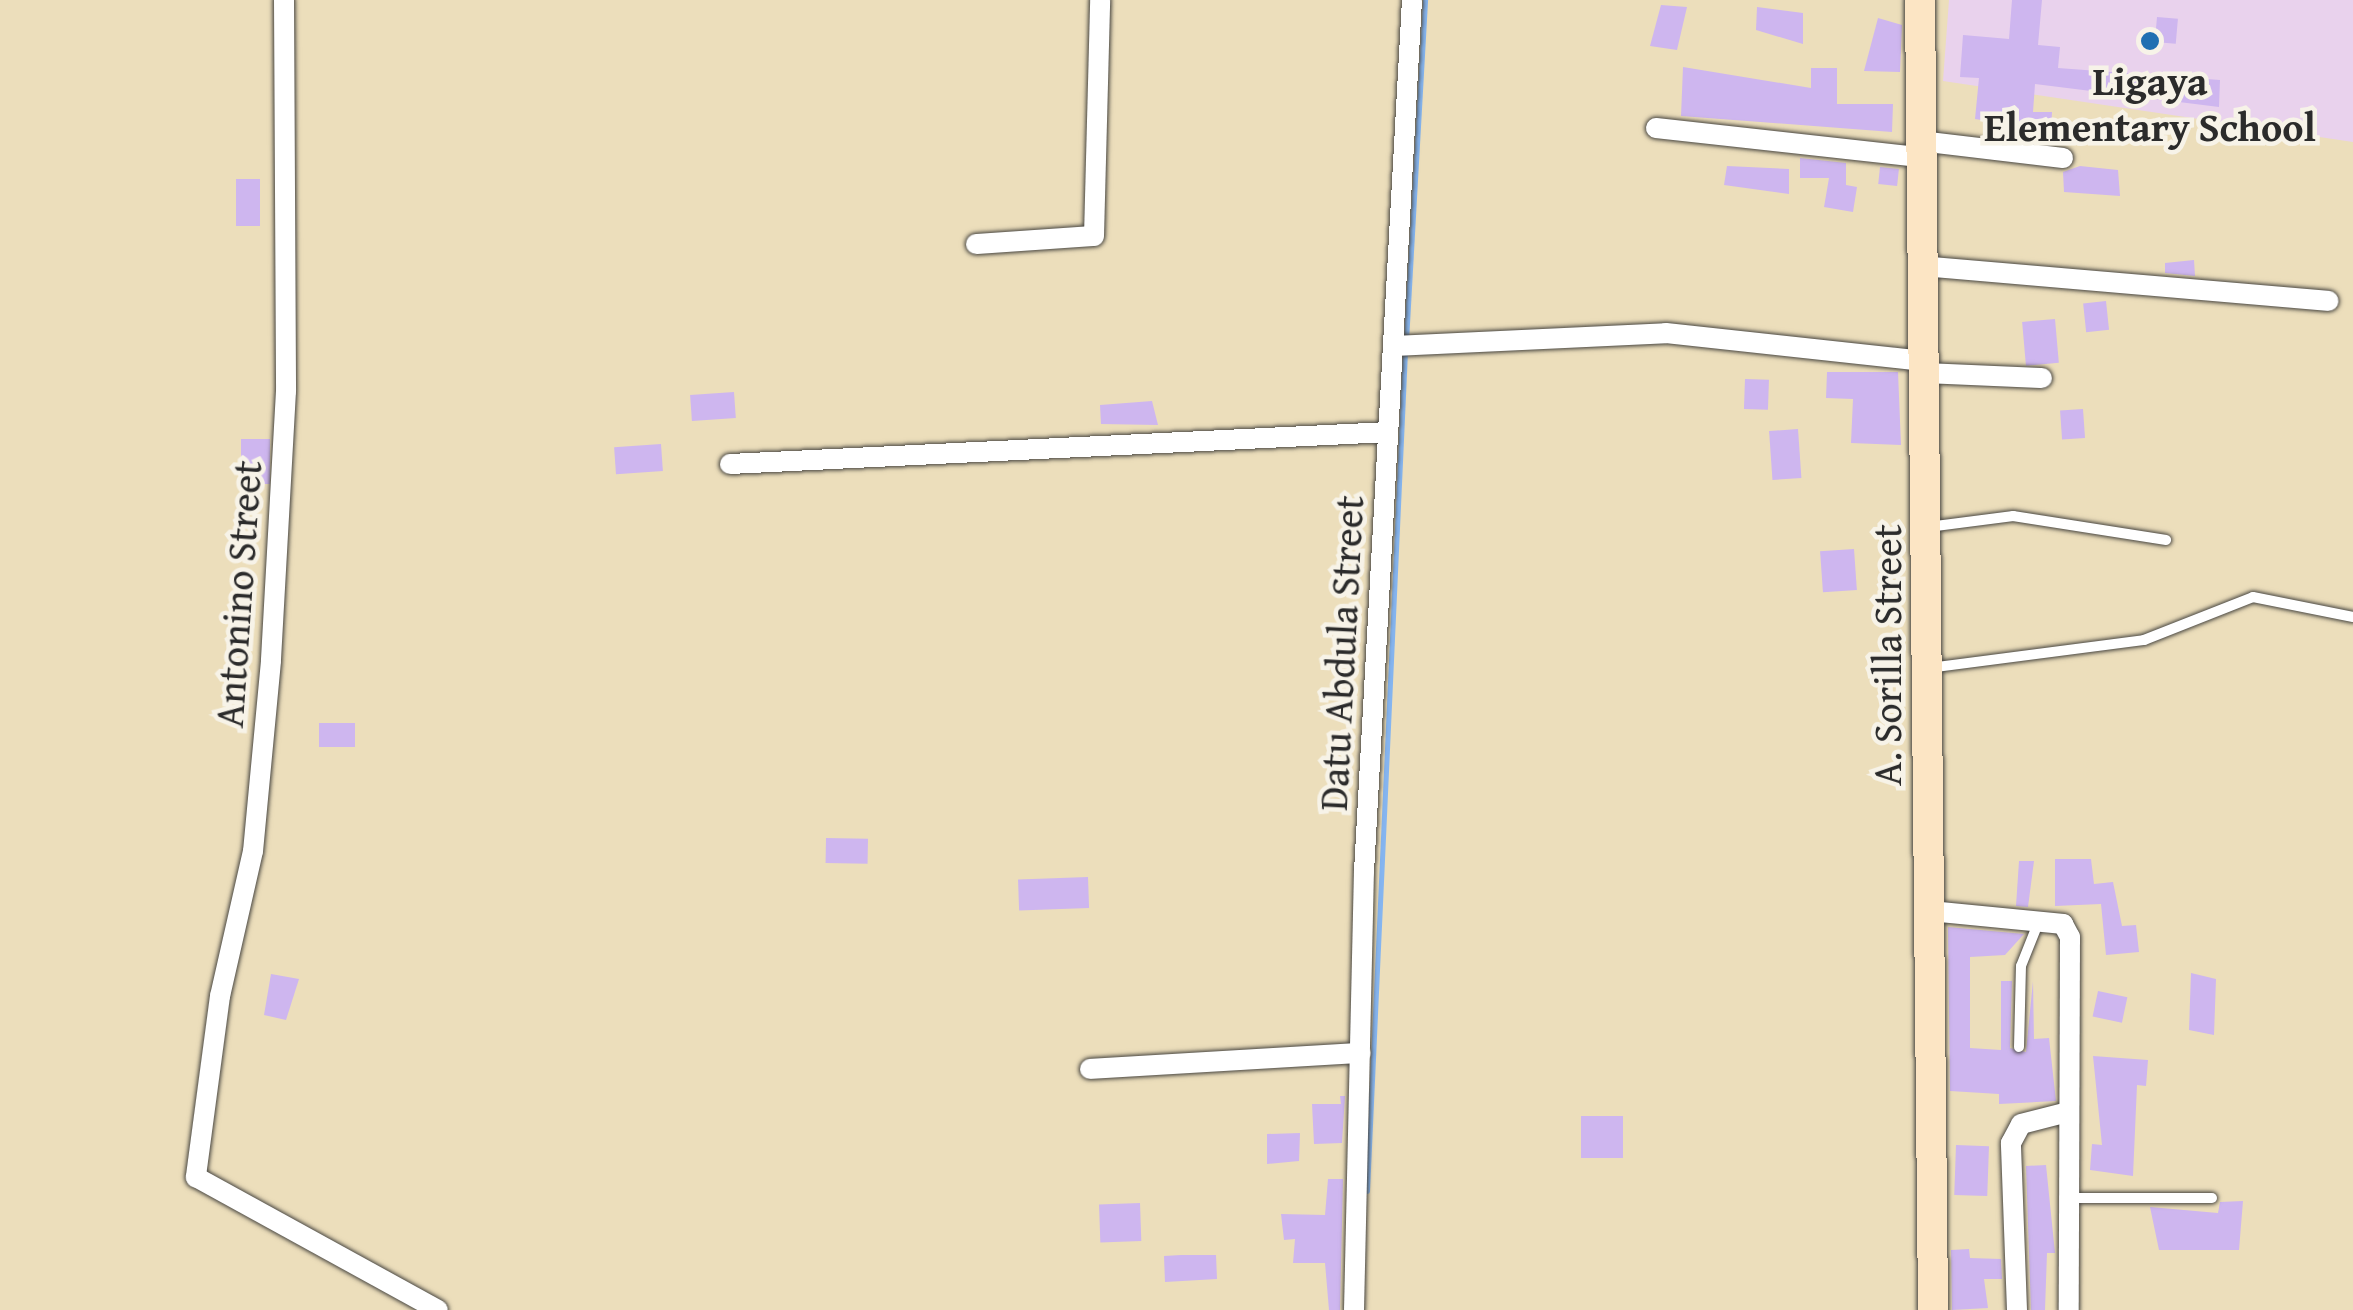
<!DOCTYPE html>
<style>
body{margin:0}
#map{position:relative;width:2353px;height:1310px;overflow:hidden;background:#ecdebb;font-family:"Gentium Book Plus",serif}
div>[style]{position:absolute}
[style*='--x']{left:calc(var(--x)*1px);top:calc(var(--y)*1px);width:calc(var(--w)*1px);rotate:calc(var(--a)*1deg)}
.built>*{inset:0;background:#e9d2ed}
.stream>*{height:5px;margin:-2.5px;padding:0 2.5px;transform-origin:2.5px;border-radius:2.5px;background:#85b5f0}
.building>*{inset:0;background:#ceb6ef;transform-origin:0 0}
.roads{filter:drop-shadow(0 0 2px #484641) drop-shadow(0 0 2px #484641)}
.lane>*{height:10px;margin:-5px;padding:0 5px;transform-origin:5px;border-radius:5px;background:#fff}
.street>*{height:20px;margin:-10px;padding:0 10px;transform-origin:10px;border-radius:10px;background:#fff}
.secondary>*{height:30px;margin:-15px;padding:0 15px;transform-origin:15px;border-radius:15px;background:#fce5c4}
.dots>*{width:28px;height:28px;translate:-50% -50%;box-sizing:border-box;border:5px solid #f7f3e8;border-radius:50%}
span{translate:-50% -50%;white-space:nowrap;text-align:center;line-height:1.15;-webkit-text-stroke:9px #f7f3e8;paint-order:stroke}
.poi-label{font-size:40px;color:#2b2b2b;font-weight:700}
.street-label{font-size:40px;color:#2b2b2b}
</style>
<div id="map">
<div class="built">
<i style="clip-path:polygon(1949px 0,2353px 0,2353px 142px,1943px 81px)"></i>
</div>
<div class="stream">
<i style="--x:1406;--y:341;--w:342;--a:-86.8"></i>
<i style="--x:1367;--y:1191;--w:840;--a:-87.41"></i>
</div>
<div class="building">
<i style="clip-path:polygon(2012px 0,2042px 0,2038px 45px,2060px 47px,2058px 68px,2220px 80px,2219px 107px,2035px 84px,2033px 112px,2052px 112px,2051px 131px,1975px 119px,1979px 78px,1960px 77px,1963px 35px,2009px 39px)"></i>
<i style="clip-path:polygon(1661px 5px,1687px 7px,1677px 50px,1650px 46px)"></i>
<i style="clip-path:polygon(1757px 7px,1803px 13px,1803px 44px,1756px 30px)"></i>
<i style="left:2157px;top:17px;width:21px;height:25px;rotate:5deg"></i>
<i style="clip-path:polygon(1878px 18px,1902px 25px,1900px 72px,1864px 71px)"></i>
<i style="clip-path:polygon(1683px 67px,1811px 88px,1811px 68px,1837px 68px,1837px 104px,1893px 104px,1892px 132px,1681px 116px)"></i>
<i style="clip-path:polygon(1800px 158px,1846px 163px,1846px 185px,1857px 187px,1853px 212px,1824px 207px,1829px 178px,1800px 178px)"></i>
<i style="clip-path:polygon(1727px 166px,1789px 169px,1789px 194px,1724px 185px)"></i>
<i style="clip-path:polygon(2080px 166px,2118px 170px,2120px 196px,2064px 192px,2063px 172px)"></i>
<i style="left:1880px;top:167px;width:19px;height:17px;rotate:6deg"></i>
<i style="left:236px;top:179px;width:24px;height:47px"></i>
<i style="clip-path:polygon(2194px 260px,2195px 276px,2165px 273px,2165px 263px)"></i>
<i style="left:2106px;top:301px;width:29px;height:23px;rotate:84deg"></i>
<i style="left:2055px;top:319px;width:44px;height:33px;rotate:85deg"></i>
<i style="clip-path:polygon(1827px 372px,1898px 372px,1901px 445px,1851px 443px,1853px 399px,1826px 398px)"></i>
<i style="left:1745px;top:379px;width:24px;height:30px;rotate:2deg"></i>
<i style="left:734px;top:392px;width:26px;height:44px;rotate:86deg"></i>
<i style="clip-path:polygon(1152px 401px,1158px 425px,1101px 424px,1100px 405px)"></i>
<i style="left:2083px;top:409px;width:29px;height:23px;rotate:86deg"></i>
<i style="left:1798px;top:429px;width:49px;height:29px;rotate:86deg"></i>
<i style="left:241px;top:439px;width:29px;height:45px"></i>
<i style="left:661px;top:444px;width:27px;height:47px;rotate:86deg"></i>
<i style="left:1854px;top:549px;width:41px;height:34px;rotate:86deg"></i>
<i style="left:319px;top:723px;width:36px;height:24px"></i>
<i style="left:826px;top:838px;width:42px;height:25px;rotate:1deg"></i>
<i style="clip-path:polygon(2055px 859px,2091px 859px,2094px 884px,2113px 882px,2122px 926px,2136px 925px,2139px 952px,2106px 955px,2101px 904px,2055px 906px)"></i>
<i style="clip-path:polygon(2019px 861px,2034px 861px,2028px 907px,2016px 906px)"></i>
<i style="left:1088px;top:877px;width:31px;height:70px;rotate:88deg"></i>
<i style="clip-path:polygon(1948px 927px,2024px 934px,2005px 955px,1970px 957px,1970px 1048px,2001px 1050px,2001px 981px,2012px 981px,2010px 1048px,2026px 1052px,2033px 981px,2034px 1039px,2049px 1038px,2056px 1101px,1999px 1104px,1999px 1094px,1950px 1091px)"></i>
<i style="clip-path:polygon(2191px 973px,2216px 979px,2214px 1035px,2189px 1030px)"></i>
<i style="clip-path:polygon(271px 974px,299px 979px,286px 1020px,264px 1015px)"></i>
<i style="left:2098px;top:991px;width:30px;height:26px;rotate:12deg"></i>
<i style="clip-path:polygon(2093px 1056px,2148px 1060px,2146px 1086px,2137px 1085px,2133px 1176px,2090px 1170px,2092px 1144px,2102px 1145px)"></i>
<i style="clip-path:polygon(1340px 1096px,1345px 1096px,1342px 1143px,1314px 1144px,1312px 1104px,1341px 1104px)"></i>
<i style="left:1581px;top:1116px;width:42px;height:42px"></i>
<i style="clip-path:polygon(1300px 1133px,1299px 1161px,1267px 1164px,1267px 1134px)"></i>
<i style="left:1956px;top:1145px;width:33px;height:50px;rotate:2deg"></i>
<i style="clip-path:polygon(2046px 1165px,2055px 1253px,2047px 1253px,2045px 1310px,2031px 1310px,2026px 1166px)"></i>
<i style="clip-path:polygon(1328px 1179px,1343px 1179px,1340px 1310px,1329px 1310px,1325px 1263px,1293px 1263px,1295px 1239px,1284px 1240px,1281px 1214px,1325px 1215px)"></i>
<i style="clip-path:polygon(2243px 1201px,2239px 1250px,2159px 1250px,2150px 1207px,2218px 1213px,2220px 1202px)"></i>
<i style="left:1140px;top:1203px;width:38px;height:41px;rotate:88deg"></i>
<i style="clip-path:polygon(1969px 1249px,1970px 1258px,2001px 1259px,2002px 1279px,1984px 1279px,1988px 1308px,1952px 1310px,1951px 1250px)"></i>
<i style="clip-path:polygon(1181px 1255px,1216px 1255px,1217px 1279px,1165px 1282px,1164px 1256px)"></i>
</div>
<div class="roads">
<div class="lane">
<i style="--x:1928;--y:527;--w:86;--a:-7.4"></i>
<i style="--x:2013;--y:516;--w:155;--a:8.9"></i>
<i style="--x:1929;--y:668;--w:217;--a:-7.4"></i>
<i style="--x:2144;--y:640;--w:117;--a:-21.5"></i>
<i style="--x:2253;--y:597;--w:102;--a:11.3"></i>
<i style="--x:2019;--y:1047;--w:81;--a:-88.6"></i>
<i style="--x:2021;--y:966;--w:48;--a:-68.2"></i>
<i style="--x:2069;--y:1198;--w:143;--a:0"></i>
</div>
<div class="street">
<i style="--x:284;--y:0;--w:391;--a:89.7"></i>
<i style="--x:286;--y:391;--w:270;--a:93.2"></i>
<i style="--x:271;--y:661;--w:191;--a:95.4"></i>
<i style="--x:253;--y:851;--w:149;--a:102.8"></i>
<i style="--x:220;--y:996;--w:183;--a:97.6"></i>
<i style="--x:196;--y:1177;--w:276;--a:28.8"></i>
<i style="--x:1656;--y:128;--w:265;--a:6.3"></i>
<i style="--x:1920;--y:141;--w:144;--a:6.8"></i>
<i style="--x:976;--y:244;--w:118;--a:-3.9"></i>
<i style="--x:1094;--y:236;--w:236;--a:-88.5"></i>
<i style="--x:1921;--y:266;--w:409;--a:4.9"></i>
<i style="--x:1394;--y:346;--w:272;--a:-2.7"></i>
<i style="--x:1666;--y:333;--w:259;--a:6.2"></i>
<i style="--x:1923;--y:373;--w:119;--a:2.4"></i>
<i style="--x:730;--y:464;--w:659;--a:-2.78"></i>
<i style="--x:1930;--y:911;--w:134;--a:5.6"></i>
<i style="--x:2063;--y:924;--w:15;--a:62"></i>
<i style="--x:2070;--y:937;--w:373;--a:90.2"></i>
<i style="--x:1090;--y:1069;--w:271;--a:-3.4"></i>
<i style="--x:1354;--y:1310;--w:438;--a:-88.7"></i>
<i style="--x:1364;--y:872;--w:873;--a:-86.85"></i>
<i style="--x:2017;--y:1310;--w:167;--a:-92.1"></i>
<i style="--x:2011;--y:1143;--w:21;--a:-62"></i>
<i style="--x:2021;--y:1124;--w:44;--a:-14.3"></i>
</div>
<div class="secondary">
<i style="--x:1920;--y:0;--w:1310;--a:89.43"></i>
</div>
</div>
<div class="dots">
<i style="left:2150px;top:41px;background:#1f6fb2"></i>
</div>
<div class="poi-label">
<span style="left:2150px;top:104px">Ligaya<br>Elementary School</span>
</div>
<div class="street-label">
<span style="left:238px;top:594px;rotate:-86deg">Antonino Street</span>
<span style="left:1341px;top:653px;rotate:-87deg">Datu Abdula Street</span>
<span style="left:1887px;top:655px;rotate:-90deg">A. Sorilla Street</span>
</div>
</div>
